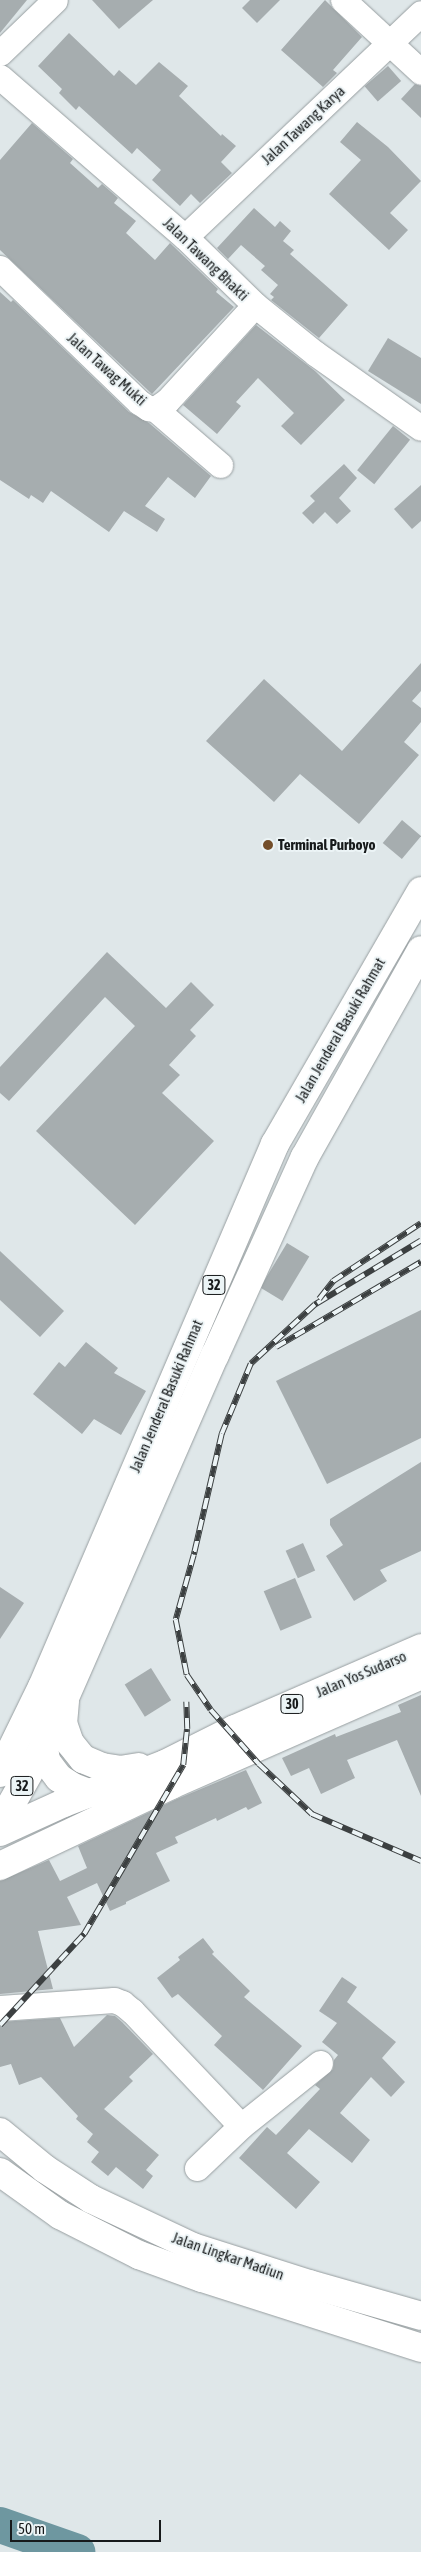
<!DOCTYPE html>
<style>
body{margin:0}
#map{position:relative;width:421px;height:2552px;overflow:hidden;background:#dfe7e9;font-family:"Asap Condensed",sans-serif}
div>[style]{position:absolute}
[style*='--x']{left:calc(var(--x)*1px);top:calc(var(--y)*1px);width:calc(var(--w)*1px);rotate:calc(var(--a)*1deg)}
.river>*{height:36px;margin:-18px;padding:0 18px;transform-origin:18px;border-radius:18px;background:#6e97a0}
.building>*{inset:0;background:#a6adaf;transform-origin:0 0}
.roads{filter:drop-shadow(0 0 1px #979ea0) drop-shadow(0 0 1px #979ea0)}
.minor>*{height:25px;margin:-12.5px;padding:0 12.5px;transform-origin:12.5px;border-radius:12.5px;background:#fff}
.major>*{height:28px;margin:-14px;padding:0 14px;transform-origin:14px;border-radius:14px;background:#fff}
.highway>*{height:28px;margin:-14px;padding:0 14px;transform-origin:14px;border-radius:14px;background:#fff}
.rail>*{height:5.5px;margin-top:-2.75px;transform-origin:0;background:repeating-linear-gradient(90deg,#ecf4f6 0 11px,#3c4041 0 22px);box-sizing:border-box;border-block:1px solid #3c4041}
.dots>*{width:14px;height:14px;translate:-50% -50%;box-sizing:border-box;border:2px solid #ecf4f6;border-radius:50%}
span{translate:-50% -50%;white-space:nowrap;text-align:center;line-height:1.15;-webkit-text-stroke:4px #ecf4f6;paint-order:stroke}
.shield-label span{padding:1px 4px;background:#ecf4f6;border:1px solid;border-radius:4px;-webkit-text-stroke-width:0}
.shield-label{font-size:14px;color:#171a1b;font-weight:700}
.street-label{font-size:15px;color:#171a1b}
.poi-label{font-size:15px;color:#171a1b;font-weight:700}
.left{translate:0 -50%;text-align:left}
.scale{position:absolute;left:10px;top:2520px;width:151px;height:22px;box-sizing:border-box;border:2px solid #171a1b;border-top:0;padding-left:6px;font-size:15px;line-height:18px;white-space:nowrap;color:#171a1b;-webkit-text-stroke:4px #ecf4f6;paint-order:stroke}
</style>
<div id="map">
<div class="river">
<i style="--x:0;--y:2525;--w:82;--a:19.3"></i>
</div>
<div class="building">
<i style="clip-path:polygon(0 0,27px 0,0 33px)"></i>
<i style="clip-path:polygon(92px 0,153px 0,119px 29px)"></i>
<i style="clip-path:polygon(250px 0,280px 0,257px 23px,242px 8px)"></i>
<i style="clip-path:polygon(325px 0,362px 37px,333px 70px,337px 73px,323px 87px,281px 50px)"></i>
<i style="clip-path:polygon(69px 33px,114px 76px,119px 70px,136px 85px,159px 62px,188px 86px,179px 96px,221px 136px,222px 134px,236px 146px,221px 162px,232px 173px,200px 203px,191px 194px,180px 206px,152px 180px,161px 170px,137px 148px,132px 154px,79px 106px,76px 110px,59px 93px,62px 89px,38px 66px)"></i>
<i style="left:388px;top:66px;width:20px;height:31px;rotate:49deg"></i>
<i style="clip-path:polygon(415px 84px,421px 86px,421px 118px,401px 99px)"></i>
<i style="clip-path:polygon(357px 122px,388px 147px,421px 181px,390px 213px,408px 230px,389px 250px,329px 194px,361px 160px,340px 142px)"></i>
<i style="clip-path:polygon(32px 123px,73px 159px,70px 163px,98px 188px,102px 184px,118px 198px,114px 203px,136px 221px,126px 233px,155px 260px,170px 243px,218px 289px,216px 292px,234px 307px,152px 394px,0 250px,0 160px)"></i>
<i style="clip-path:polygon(254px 208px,275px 227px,280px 221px,291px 231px,283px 241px,294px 250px,290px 254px,348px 305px,319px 338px,271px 300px,274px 297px,270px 294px,278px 285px,261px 270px,265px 266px,241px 245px,228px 259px,217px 248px)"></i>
<i style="clip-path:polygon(0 292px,11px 302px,13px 300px,129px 412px,149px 423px,211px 476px,195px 498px,168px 477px,145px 506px,165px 519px,157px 532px,124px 511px,109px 532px,51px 491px,43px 503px,31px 495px,29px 499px,0 480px)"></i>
<i style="clip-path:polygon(256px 325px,315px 371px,345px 400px,301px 445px,281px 426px,294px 413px,258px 378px,236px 402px,241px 406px,217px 434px,183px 405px)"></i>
<i style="clip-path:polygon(388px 338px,421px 358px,421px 404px,368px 371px)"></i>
<i style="left:393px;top:426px;width:22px;height:57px;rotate:39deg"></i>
<i style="clip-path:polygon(344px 464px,357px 478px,339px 498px,351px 511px,337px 524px,325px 512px,313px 524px,302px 513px,315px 501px,310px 496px)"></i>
<i style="clip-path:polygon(421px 485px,421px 521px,412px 529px,394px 509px)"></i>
<i style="clip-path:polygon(421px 663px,421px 691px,412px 701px,421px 708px,421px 722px,404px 742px,419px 755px,359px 824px,300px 774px,274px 802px,206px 741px,264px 679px,342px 751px)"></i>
<i style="left:402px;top:820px;width:25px;height:30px;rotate:40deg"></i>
<i style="clip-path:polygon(107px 952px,166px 1008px,191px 982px,214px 1005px,190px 1030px,196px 1036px,169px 1065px,180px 1075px,162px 1093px,214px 1141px,135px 1225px,36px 1131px,135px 1026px,105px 997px,9px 1101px,0 1093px,0 1067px)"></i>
<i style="left:287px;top:1243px;width:26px;height:52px;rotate:31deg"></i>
<i style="clip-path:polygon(0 1251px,64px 1311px,40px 1337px,0 1300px)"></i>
<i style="clip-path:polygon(421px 1310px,421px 1438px,327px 1484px,276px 1381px)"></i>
<i style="clip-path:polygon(86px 1342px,118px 1368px,114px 1373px,146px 1391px,121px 1435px,94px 1419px,82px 1434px,33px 1394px,59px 1362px,65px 1367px)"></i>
<i style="clip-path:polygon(421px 1462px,421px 1551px,380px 1570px,387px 1581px,354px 1601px,326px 1556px,343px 1545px,330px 1525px,330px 1519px)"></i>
<i style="left:303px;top:1543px;width:30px;height:19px;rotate:66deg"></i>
<i style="left:295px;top:1578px;width:43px;height:34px;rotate:67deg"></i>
<i style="clip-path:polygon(0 1587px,24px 1603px,0 1639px)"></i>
<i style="left:151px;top:1668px;width:38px;height:31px;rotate:58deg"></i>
<i style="clip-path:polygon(421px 1695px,421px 1796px,397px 1740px,347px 1760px,355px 1778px,321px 1794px,309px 1768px,291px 1776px,282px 1758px,335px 1734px,336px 1737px,401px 1712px,398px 1705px)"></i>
<i style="clip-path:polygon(246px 1770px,262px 1803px,248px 1810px,246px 1807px,217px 1821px,216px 1818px,175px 1837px,178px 1843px,156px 1853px,170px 1881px,126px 1902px,126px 1904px,110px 1911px,97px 1883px,67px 1897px,81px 1925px,38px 1931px,53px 1989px,0 1994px,0 1881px,49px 1860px,60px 1881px,87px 1868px,78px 1846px,177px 1799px)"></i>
<i style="clip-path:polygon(203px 1938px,214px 1952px,212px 1954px,250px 1991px,244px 1997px,302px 2046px,263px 2090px,214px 2045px,222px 2036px,178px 1994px,172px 1998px,157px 1978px,180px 1960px,178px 1957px)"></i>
<i style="clip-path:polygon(342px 1977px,357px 1987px,347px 2002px,396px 2042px,382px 2058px,405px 2082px,391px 2097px,371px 2077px,340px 2113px,370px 2140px,352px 2163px,309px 2129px,287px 2153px,320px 2182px,296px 2209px,239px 2158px,267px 2127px,276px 2135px,320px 2089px,315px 2085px,333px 2069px,334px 2060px,338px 2055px,322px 2042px,337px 2023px,319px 2011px)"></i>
<i style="clip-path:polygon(107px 2015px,115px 2016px,122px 2022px,153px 2054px,129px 2077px,133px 2081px,104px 2109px,159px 2155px,146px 2170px,153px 2176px,143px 2189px,116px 2167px,108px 2176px,91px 2162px,99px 2152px,87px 2142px,93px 2134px,76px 2119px,78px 2116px,41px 2077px,19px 2085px,11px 2064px,0 2067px,0 2022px,60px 2018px,74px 2047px)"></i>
</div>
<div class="roads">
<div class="minor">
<i style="--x:343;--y:0;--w:106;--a:42.7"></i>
<i style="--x:0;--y:53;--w:76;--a:-43.9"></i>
<i style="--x:0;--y:77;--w:245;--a:40.9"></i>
<i style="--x:185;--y:237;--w:98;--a:44.2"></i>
<i style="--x:255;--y:305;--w:78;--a:38.8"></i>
<i style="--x:316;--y:354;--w:128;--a:35.2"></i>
<i style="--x:185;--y:237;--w:325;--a:-43.5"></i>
<i style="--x:0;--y:268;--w:193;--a:44"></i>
<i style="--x:139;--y:402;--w:11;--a:34"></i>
<i style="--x:148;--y:408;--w:7;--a:8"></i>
<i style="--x:155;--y:409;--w:14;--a:-34"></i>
<i style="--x:167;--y:401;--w:130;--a:-47.5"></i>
<i style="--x:155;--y:409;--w:86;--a:40.7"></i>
<i style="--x:0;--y:2008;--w:114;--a:-4"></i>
<i style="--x:114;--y:2000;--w:9;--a:21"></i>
<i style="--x:122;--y:2003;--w:13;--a:39"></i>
<i style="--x:132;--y:2011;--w:158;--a:46.5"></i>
<i style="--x:197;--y:2168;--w:61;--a:-43.7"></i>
<i style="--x:241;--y:2126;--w:101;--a:-38.6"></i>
</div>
<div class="major">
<i style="--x:0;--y:2132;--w:58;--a:39.4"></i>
<i style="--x:45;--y:2169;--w:55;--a:33.1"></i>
<i style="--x:91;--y:2199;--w:113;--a:25.2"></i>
<i style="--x:193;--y:2247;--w:122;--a:17.7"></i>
<i style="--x:309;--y:2284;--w:116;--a:15.9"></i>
<i style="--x:0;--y:2172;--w:74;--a:35.6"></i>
<i style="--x:60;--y:2215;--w:89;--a:26.9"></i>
<i style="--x:139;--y:2255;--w:67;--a:20.1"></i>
<i style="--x:202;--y:2278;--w:230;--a:17.7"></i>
</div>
<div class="highway">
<i style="--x:65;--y:1701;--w:22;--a:95"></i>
<i style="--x:63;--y:1723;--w:21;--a:71"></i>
<i style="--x:70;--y:1743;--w:21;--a:51"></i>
<i style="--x:83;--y:1759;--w:21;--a:23"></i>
<i style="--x:102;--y:1767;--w:18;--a:9"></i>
<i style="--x:120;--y:1770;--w:19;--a:-9"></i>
<i style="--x:42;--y:1735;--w:26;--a:81"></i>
<i style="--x:46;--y:1761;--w:21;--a:53"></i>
<i style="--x:59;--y:1778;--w:17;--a:33"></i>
<i style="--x:73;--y:1787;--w:17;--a:21"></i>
<i style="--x:89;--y:1793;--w:10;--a:6"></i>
<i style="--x:0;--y:1773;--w:96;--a:-64"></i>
<i style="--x:42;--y:1687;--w:591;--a:-66.78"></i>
<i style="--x:275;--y:1144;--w:292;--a:-60"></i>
<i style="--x:0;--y:1824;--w:87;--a:-60.5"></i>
<i style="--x:43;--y:1748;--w:429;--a:-66.4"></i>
<i style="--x:215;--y:1355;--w:217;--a:-65.6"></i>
<i style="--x:305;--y:1157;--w:237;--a:-60.7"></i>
<i style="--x:0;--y:1832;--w:70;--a:-24.4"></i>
<i style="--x:64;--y:1803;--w:108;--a:-21.1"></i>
<i style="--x:165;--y:1764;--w:78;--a:-26.6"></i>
<i style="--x:235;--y:1729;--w:203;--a:-23.5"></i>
<i style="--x:0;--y:1866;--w:189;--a:-25.3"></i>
<i style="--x:171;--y:1785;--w:273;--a:-23.7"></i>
</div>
</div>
<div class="rail">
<i style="--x:421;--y:1241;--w:124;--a:148.9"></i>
<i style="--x:315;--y:1305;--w:87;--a:137.3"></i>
<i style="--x:251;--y:1364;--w:76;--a:112.5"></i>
<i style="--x:222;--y:1434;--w:124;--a:103"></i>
<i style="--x:194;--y:1555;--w:67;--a:105.5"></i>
<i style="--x:176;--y:1620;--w:56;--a:78.7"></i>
<i style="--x:187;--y:1675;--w:42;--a:55.6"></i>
<i style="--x:211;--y:1710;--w:72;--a:48.4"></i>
<i style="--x:259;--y:1764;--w:73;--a:43.3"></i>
<i style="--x:312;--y:1814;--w:119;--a:23.3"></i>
<i style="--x:319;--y:1299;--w:23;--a:-52"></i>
<i style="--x:333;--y:1281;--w:105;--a:-33.4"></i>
<i style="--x:276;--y:1347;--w:168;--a:-30.4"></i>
<i style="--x:0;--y:2025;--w:124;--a:-47.3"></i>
<i style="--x:84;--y:1934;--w:196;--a:-59.6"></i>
<i style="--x:183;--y:1765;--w:36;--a:-84"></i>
<i style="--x:187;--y:1729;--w:27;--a:-92"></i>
</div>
<div class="dots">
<i style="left:268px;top:845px;background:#734e2a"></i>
</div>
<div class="shield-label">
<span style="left:214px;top:1285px">32</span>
<span style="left:292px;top:1704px">30</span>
<span style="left:22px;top:1786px">32</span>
</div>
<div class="street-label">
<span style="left:303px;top:125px;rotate:-43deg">Jalan Tawang Karya</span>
<span style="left:206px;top:259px;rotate:44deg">Jalan Tawang Bhakti</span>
<span style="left:107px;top:369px;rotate:42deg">Jalan Tawag Mukti</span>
<span style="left:340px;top:1030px;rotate:-60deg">Jalan Jenderal Basuki Rahmat</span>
<span style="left:166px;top:1396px;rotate:-67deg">Jalan Jenderal Basuki Rahmat</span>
<span style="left:361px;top:1674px;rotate:-23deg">Jalan Yos Sudarso</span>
<span style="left:228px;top:2256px;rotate:19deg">Jalan Lingkar Madiun</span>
</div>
<div class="poi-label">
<span class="left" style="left:278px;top:845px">Terminal Purboyo</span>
</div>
<div class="scale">50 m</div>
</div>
